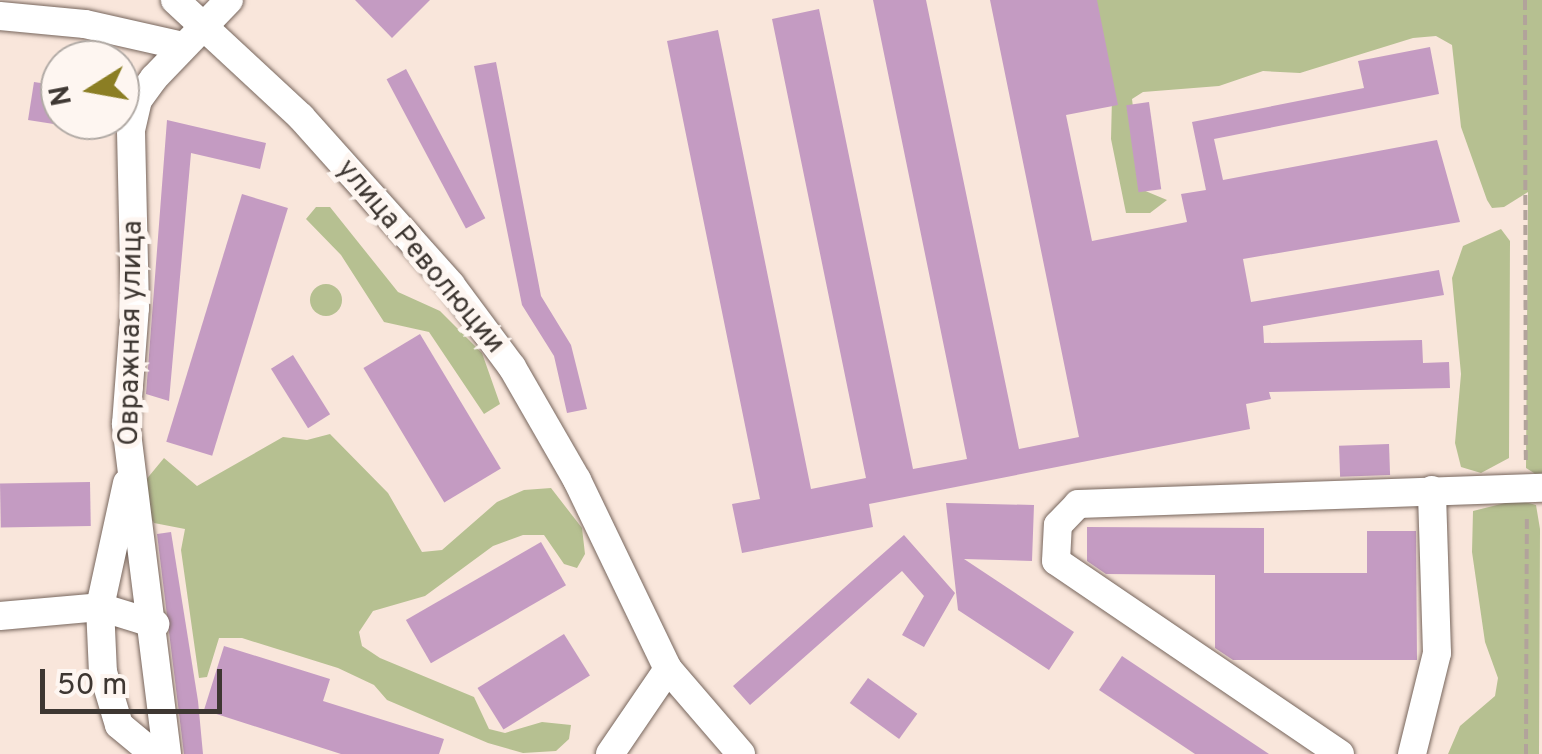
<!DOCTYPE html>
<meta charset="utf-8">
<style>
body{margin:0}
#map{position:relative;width:1542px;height:754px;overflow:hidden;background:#f9e6db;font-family:Overpass,sans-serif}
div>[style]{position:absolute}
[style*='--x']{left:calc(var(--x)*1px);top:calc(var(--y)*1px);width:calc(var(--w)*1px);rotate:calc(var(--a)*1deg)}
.green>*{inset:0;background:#b6c091}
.round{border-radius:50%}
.building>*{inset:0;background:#c49bc2;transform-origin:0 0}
.path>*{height:4px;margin-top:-2px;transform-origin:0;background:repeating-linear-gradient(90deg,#b2a39b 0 10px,transparent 0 15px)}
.roads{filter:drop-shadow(0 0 2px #77665d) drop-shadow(0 0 2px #77665d)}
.minor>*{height:28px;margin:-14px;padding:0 14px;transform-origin:14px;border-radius:14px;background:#fff}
span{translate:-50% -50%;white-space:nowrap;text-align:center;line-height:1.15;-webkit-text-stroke:10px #fef6f1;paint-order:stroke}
.street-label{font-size:28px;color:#3e3732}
.north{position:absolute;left:40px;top:40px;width:100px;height:100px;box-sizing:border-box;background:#fef6f1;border:2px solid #b1aaa5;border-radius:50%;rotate:259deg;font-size:28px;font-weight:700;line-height:40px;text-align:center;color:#3e3732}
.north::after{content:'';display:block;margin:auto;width:35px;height:45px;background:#8b7e24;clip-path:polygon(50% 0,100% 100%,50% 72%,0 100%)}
.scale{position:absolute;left:40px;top:669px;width:182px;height:45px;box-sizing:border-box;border:5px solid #3e3732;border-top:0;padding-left:12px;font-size:30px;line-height:35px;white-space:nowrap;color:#3e3732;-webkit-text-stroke:8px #fef6f1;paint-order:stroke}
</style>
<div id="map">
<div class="green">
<i style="clip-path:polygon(1084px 0,1542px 0,1542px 478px,1526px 468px,1528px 192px,1504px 207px,1492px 208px,1487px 200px,1461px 127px,1452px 45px,1436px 36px,1413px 38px,1300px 73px,1263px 71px,1219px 86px,1143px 92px,1132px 99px,1143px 190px,1167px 200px,1150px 213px,1126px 213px,1111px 139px,1112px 97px)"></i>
<i style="clip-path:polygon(316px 207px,330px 207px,398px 292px,440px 311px,482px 353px,500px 404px,484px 414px,429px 332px,384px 322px,341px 255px,306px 219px)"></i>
<i style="clip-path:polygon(1501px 229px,1510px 241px,1509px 458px,1481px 473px,1461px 467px,1455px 443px,1461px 374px,1452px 278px,1463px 246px)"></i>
<i class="round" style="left:310px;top:284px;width:32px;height:32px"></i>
<i style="clip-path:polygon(330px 434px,388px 493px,422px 552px,442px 550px,497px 502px,524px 490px,551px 488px,582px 528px,585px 554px,577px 568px,564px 564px,544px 535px,523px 535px,493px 546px,425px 596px,373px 611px,359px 632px,362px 646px,380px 658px,474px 697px,489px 729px,505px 733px,542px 722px,571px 725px,569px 739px,556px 751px,523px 753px,488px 743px,387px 700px,374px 685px,338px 668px,242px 638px,219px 638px,207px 677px,199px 678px,181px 550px,185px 529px,154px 523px,142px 501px,145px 481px,164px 458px,197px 486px,283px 437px,307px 440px)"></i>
<i style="clip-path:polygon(1517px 500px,1536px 505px,1540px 529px,1539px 754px,1448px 754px,1460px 726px,1495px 696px,1498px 678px,1485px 642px,1472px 552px,1473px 511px)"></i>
</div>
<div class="building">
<i style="clip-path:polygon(355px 0,430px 0,392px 38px)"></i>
<i style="clip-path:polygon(873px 0,926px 0,1019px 449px,1079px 437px,990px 0,1097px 0,1118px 105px,1066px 115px,1092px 241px,1187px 222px,1181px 194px,1206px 190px,1192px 122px,1364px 88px,1358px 61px,1430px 47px,1439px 94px,1214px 139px,1223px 180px,1437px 140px,1460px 222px,1243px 259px,1251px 302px,1439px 270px,1444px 295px,1263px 326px,1264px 343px,1422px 340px,1423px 363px,1449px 362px,1450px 388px,1269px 392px,1271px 399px,1246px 404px,1250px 429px,869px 504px,873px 527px,742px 553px,732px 504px,760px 499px,667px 41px,718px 30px,811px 489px,866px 478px,772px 19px,819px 9px,913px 469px,967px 459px)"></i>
<i style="clip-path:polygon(496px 62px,541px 296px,571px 345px,587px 409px,567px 413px,554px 356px,522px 305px,474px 66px)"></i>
<i style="left:406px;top:69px;width:169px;height:22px;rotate:62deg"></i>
<i style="clip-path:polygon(34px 82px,60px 86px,60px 125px,28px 120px)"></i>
<i style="left:1149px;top:102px;width:88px;height:23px;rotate:82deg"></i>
<i style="clip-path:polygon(167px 120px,266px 143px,260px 169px,191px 153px,169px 401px,146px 394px)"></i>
<i style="left:242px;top:194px;width:48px;height:259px;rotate:17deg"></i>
<i style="left:420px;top:334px;width:157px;height:66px;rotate:59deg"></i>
<i style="left:293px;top:355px;width:70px;height:26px;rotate:58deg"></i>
<i style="left:1389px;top:444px;width:31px;height:50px;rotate:88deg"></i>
<i style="left:90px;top:482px;width:44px;height:90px;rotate:89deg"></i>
<i style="clip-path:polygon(946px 503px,1034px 505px,1032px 561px,964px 559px,1074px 632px,1049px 670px,958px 610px)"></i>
<i style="clip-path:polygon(1087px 527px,1264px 528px,1264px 573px,1367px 573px,1367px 531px,1416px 531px,1417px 660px,1233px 660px,1215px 648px,1215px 575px,1106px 574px,1087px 561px)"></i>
<i style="clip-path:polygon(171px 532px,198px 701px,203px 754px,184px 754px,157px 534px)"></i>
<i style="clip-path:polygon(904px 535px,955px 593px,924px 647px,902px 635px,924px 596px,902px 571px,750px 705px,733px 686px)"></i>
<i style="left:541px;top:542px;width:50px;height:156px;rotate:60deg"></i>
<i style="left:564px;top:634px;width:49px;height:102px;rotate:58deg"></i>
<i style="clip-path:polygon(224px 646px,330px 679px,323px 701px,444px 739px,439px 754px,341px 754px,204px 710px)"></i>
<i style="clip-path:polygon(1122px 656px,1269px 754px,1195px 754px,1099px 690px)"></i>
<i style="left:868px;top:678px;width:61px;height:31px;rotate:36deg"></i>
</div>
<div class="path">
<i style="--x:1525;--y:0;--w:465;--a:89.9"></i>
<i style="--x:1526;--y:754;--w:239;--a:-89.8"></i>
</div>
<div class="roads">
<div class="minor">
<i style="--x:175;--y:0;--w:172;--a:42.9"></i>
<i style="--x:301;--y:117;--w:225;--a:48.2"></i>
<i style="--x:451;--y:285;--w:102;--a:53.4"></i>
<i style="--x:512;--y:367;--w:130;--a:60.1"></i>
<i style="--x:577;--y:480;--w:210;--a:64.3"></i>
<i style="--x:668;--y:669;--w:112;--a:49.3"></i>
<i style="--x:0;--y:16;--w:85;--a:5.4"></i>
<i style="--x:85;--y:24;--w:100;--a:12.7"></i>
<i style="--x:127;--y:483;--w:127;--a:102.3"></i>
<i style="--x:100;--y:607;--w:65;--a:87.4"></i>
<i style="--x:103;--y:672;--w:55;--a:73.2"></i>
<i style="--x:119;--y:725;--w:45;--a:39.6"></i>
<i style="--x:0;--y:616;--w:100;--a:-5.1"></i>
<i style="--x:100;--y:607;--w:58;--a:17.2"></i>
<i style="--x:167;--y:754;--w:333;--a:-97.1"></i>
<i style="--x:126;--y:424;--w:116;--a:-85.6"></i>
<i style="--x:135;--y:308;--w:178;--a:-91.3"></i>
<i style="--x:131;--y:130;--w:31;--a:-77"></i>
<i style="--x:138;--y:100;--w:27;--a:-54"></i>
<i style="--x:154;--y:78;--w:108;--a:-46.1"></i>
<i style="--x:610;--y:754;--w:103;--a:-55.7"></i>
<i style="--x:1340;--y:754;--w:343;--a:-145.8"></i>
<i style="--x:1056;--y:561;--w:36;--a:-87"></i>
<i style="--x:1058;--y:525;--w:29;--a:-46"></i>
<i style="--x:1078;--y:504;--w:464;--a:-2"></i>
<i style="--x:1412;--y:754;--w:104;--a:-76.1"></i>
<i style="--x:1437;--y:653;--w:163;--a:-91.8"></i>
</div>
</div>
<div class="street-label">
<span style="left:420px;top:257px;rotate:50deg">улица Революции</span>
<span style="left:132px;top:333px;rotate:-89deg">Овражная улица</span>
</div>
<div class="north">N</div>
<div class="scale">50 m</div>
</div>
